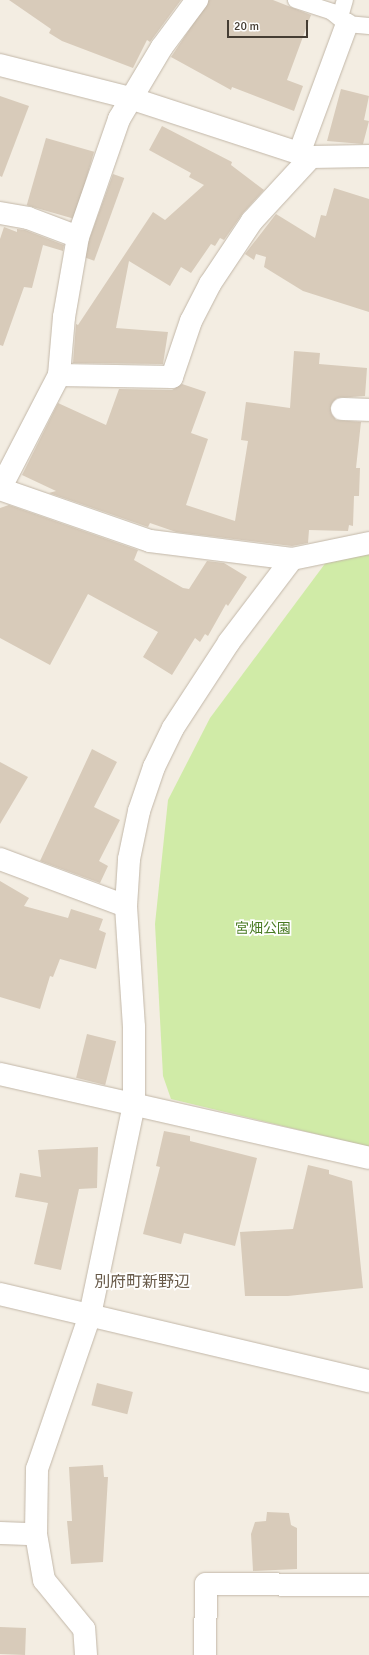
<!DOCTYPE html>
<meta charset="utf-8">
<style>
body{margin:0}
#map{position:relative;width:369px;height:1655px;overflow:hidden;background:#f3ede2;font-family:Signika,"Noto Sans JP",sans-serif}
div>[style]{position:absolute}
[style*='--x']{left:calc(var(--x)*1px);top:calc(var(--y)*1px);width:calc(var(--w)*1px);rotate:calc(var(--a)*1deg)}
.green>*{inset:0;background:#d0eba7}
.building>*{inset:0;background:#d8cbba;transform-origin:0 0}
.roads{filter:drop-shadow(0 0 1px #c2b7a8) drop-shadow(0 0 1px #c2b7a8)}
.service>*{height:16px;margin:-8px;padding:0 8px;transform-origin:8px;border-radius:8px;background:#fff}
.minor>*{height:22px;margin:-11px;padding:0 11px;transform-origin:11px;border-radius:11px;background:#fff}
.tertiary>*{height:22px;margin:-11px;padding:0 11px;transform-origin:11px;border-radius:11px;background:#fff}
span{translate:-50% -50%;white-space:nowrap;text-align:center;line-height:1.15;-webkit-text-stroke:3.5px #fff;paint-order:stroke}
.park-label{font-size:14px;color:#487a22}
.quarter-label{font-size:16px;color:#685a49}
.scale{position:absolute;left:227px;top:20px;width:81px;height:18px;box-sizing:border-box;border:2px solid #453d33;border-top:0;padding-left:5px;font-size:12px;line-height:14px;white-space:nowrap;color:#453d33;-webkit-text-stroke:3px #fff;paint-order:stroke}
</style>
<div id="map">
<div class="green">
<i style="clip-path:polygon(369px 552px,369px 1147px,171px 1099px,163px 1076px,155px 924px,168px 800px,210px 718px,327px 561px)"></i>
</div>
<div class="building">
<i style="clip-path:polygon(9px 0,181px 0,150px 42px,147px 40px,133px 68px,62px 41px,49px 33px,51px 29px)"></i>
<i style="clip-path:polygon(209px 0,273px 0,311px 15px,287px 80px,303px 86px,294px 111px,232px 87px,231px 90px,171px 57px)"></i>
<i style="clip-path:polygon(341px 89px,369px 96px,364px 120px,369px 121px,363px 144px,327px 141px)"></i>
<i style="clip-path:polygon(0 96px,29px 106px,2px 177px,0 176px)"></i>
<i style="clip-path:polygon(162px 126px,232px 162px,231px 165px,264px 190px,243px 213px,224px 240px,220px 238px,215px 246px,211px 244px,191px 273px,181px 267px,170px 286px,129px 261px,116px 328px,168px 332px,163px 364px,73px 363px,76px 324px,78px 325px,153px 212px,165px 220px,204px 185px,189px 177px,191px 173px,149px 150px)"></i>
<i style="left:46px;top:138px;width:50px;height:70px;rotate:16deg"></i>
<i style="left:113px;top:174px;width:12px;height:88px;rotate:20deg"></i>
<i style="clip-path:polygon(334px 188px,369px 199px,369px 312px,303px 291px,264px 267px,266px 257px,256px 254px,254px 260px,245px 254px,276px 214px,315px 238px,321px 215px,326px 216px)"></i>
<i style="clip-path:polygon(4px 227px,17px 232px,17px 229px,25px 230px,64px 245px,63px 251px,43px 245px,32px 288px,24px 287px,3px 346px,0 345px,0 239px)"></i>
<i style="clip-path:polygon(294px 351px,320px 353px,319px 364px,367px 368px,365px 396px,337px 398px,330px 408px,336px 420px,361px 422px,356px 468px,360px 468px,359px 496px,354px 496px,353px 526px,349px 525px,348px 531px,309px 530px,308px 543px,292px 546px,176px 532px,150px 523px,148px 527px,49px 493px,56px 491px,22px 475px,58px 403px,106px 425px,119px 389px,172px 390px,182px 384px,206px 392px,191px 433px,208px 439px,186px 505px,235px 521px,248px 441px,241px 440px,246px 402px,290px 408px)"></i>
<i style="clip-path:polygon(9px 505px,138px 550px,134px 560px,183px 588px,189px 589px,207px 561px,224px 563px,247px 577px,228px 606px,226px 604px,208px 636px,205px 634px,200px 642px,195px 638px,172px 675px,143px 657px,158px 632px,88px 594px,50px 665px,0 638px,0 508px)"></i>
<i style="clip-path:polygon(92px 749px,117px 762px,94px 807px,120px 820px,99px 861px,108px 866px,100px 883px,40px 861px)"></i>
<i style="clip-path:polygon(0 762px,28px 777px,0 824px)"></i>
<i style="clip-path:polygon(0 881px,29px 898px,24px 906px,68px 918px,71px 909px,103px 919px,99px 930px,106px 933px,96px 969px,60px 959px,53px 977px,50px 976px,40px 1009px,0 997px)"></i>
<i style="left:87px;top:1034px;width:30px;height:45px;rotate:14deg"></i>
<i style="clip-path:polygon(164px 1131px,190px 1136px,190px 1141px,257px 1158px,235px 1246px,184px 1233px,181px 1244px,143px 1234px,160px 1167px,156px 1166px)"></i>
<i style="clip-path:polygon(98px 1147px,97px 1188px,79px 1189px,61px 1270px,34px 1264px,48px 1203px,15px 1197px,20px 1173px,41px 1177px,38px 1150px)"></i>
<i style="clip-path:polygon(308px 1165px,329px 1170px,329px 1174px,352px 1181px,363px 1288px,288px 1296px,245px 1296px,240px 1232px,293px 1229px)"></i>
<i style="left:97px;top:1383px;width:37px;height:23px;rotate:14deg"></i>
<i style="clip-path:polygon(103px 1465px,104px 1477px,108px 1477px,103px 1562px,71px 1564px,67px 1521px,72px 1521px,69px 1467px)"></i>
<i style="clip-path:polygon(267px 1512px,289px 1513px,291px 1525px,297px 1528px,297px 1569px,253px 1571px,251px 1534px,255px 1522px,266px 1521px)"></i>
<i style="left:26px;top:1628px;width:27px;height:26px;rotate:92deg"></i>
</div>
<div class="roads">
<div class="service">
<i style="--x:296;--y:0;--w:38;--a:18"></i>
<i style="--x:332;--y:12;--w:19;--a:39"></i>
<i style="--x:347;--y:24;--w:22;--a:5"></i>
<i style="--x:340;--y:17;--w:18;--a:-74"></i>
</div>
<div class="minor">
<i style="--x:0;--y:65;--w:134;--a:14.2"></i>
<i style="--x:130;--y:98;--w:190;--a:18.1"></i>
<i style="--x:311;--y:157;--w:58;--a:-1"></i>
<i style="--x:300;--y:151;--w:135;--a:-69.7"></i>
<i style="--x:0;--y:213;--w:28;--a:10"></i>
<i style="--x:28;--y:218;--w:53;--a:20.8"></i>
<i style="--x:59;--y:375;--w:113;--a:1"></i>
<i style="--x:172;--y:377;--w:59;--a:-71.3"></i>
<i style="--x:191;--y:321;--w:42;--a:-62.8"></i>
<i style="--x:210;--y:284;--w:76;--a:-56.3"></i>
<i style="--x:252;--y:221;--w:87;--a:-47.3"></i>
<i style="--x:342;--y:409;--w:27;--a:2"></i>
<i style="--x:0;--y:489;--w:128;--a:-62.6"></i>
<i style="--x:59;--y:375;--w:58;--a:-85.1"></i>
<i style="--x:64;--y:317;--w:81;--a:-80.1"></i>
<i style="--x:78;--y:237;--w:125;--a:-70.8"></i>
<i style="--x:119;--y:119;--w:84;--a:-59.2"></i>
<i style="--x:162;--y:47;--w:59;--a:-53.3"></i>
<i style="--x:0;--y:489;--w:159;--a:19.1"></i>
<i style="--x:150;--y:541;--w:143;--a:7.2"></i>
<i style="--x:292;--y:559;--w:79;--a:-11.7"></i>
<i style="--x:0;--y:859;--w:134;--a:20.5"></i>
<i style="--x:0;--y:1074;--w:378;--a:12.8"></i>
<i style="--x:0;--y:1533;--w:36;--a:2"></i>
<i style="--x:205;--y:1655;--w:71;--a:-89.2"></i>
<i style="--x:206;--y:1584;--w:163;--a:0.4"></i>
</div>
<div class="tertiary">
<i style="--x:0;--y:1294;--w:379;--a:13.3"></i>
<i style="--x:86;--y:1655;--w:26;--a:-94"></i>
<i style="--x:84;--y:1629;--w:63;--a:-129.2"></i>
<i style="--x:44;--y:1580;--w:47;--a:-99.9"></i>
<i style="--x:36;--y:1534;--w:65;--a:-89.1"></i>
<i style="--x:37;--y:1469;--w:163;--a:-71"></i>
<i style="--x:90;--y:1315;--w:215;--a:-78.2"></i>
<i style="--x:134;--y:1105;--w:78;--a:-90"></i>
<i style="--x:134;--y:1027;--w:121;--a:-93.8"></i>
<i style="--x:126;--y:906;--w:47;--a:-86.3"></i>
<i style="--x:129;--y:859;--w:49;--a:-78.2"></i>
<i style="--x:139;--y:811;--w:46;--a:-71.2"></i>
<i style="--x:154;--y:767;--w:43;--a:-64"></i>
<i style="--x:173;--y:728;--w:103;--a:-56.9"></i>
<i style="--x:229;--y:642;--w:104;--a:-52.8"></i>
</div>
</div>
<div class="park-label">
<span style="left:263px;top:929px">宮畑公園</span>
</div>
<div class="quarter-label">
<span style="left:142px;top:1282px">別府町新野辺</span>
</div>
<div class="scale">20 m</div>
</div>
